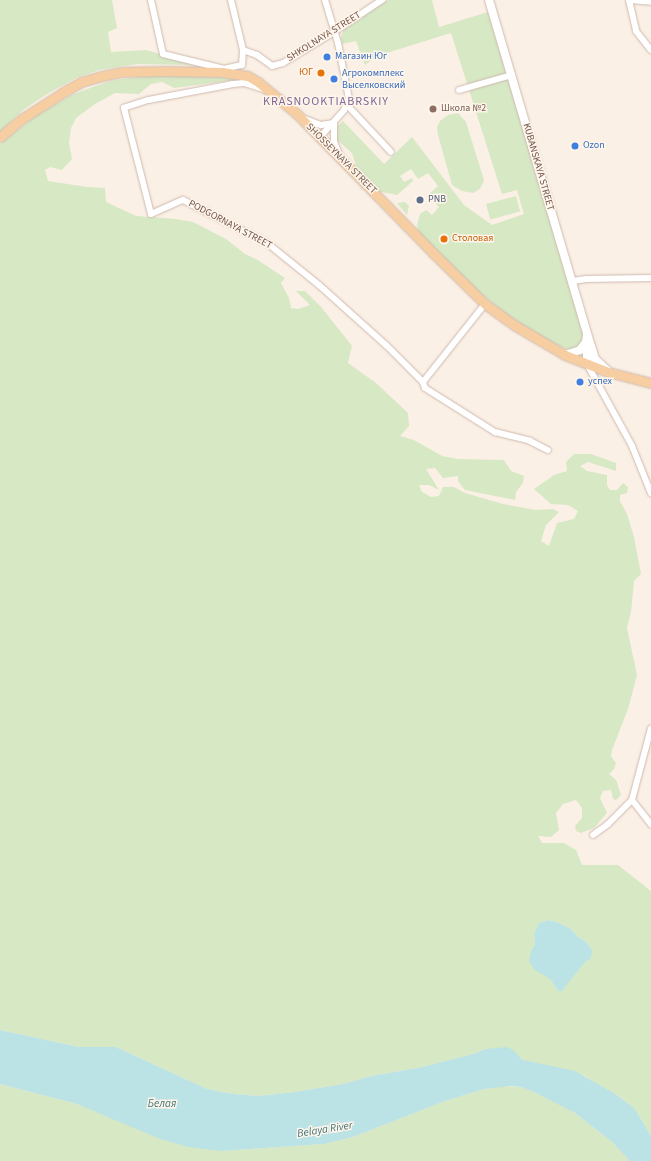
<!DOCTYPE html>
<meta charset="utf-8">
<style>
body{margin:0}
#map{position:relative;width:651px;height:1161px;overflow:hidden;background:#fbf0e5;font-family:"Source Sans 3",sans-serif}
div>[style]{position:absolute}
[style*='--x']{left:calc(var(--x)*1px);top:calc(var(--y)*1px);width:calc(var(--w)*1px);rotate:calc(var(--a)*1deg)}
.green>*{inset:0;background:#d7e8c4;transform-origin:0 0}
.water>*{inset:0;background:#bbe2e4}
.roads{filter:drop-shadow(0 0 1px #ceb9af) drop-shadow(0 0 1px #ceb9af)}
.minor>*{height:6px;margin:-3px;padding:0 3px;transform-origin:3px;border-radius:3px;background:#fff}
.secondary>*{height:8px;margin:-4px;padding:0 4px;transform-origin:4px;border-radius:4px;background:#fff}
.primary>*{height:9px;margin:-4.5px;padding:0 4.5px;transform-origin:4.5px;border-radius:4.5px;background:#f7cea1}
.dots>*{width:11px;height:11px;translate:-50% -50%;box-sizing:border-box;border:2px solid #fef5eb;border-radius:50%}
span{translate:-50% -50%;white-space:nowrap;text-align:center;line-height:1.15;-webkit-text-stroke:3px #fef5eb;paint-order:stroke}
.street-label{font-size:10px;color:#73554b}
.shop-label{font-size:10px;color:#366cbe}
.left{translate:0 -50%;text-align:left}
.food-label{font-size:10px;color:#c56008}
.right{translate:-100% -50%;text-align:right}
.education-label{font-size:10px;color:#785e54}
.service-label{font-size:10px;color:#4e5e75}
.water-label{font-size:11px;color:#407478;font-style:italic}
.quarter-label{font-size:12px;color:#816796;letter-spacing:1px}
</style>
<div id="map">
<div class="green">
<i style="clip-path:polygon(0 0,112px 0,117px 28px,108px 32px,111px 52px,146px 50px,199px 65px,137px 64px,99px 70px,76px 78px,47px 94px,23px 110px,0 132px)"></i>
<i style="clip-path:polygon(388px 0,432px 0,439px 27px,488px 12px,584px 334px,582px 346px,572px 351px,551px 343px,513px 320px,474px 288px,419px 233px,417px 225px,420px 214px,426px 210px,432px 215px,439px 207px,428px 195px,438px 186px,428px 173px,418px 179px,411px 169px,400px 176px,404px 182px,412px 178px,413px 181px,397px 195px,377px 191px,358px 172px,352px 153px,336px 139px,336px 127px,343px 121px,384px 164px,412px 137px,464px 205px,492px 225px,524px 214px,517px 190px,502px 194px,451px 33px,377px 56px,365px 65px,356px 41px,342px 44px,341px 38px,344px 27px)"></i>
<i style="clip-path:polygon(evenodd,179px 74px,211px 75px,235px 80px,174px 88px,162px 82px,151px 84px,139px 94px,115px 93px,95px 104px,76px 118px,71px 128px,69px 143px,72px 159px,62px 170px,50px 167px,45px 170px,48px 181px,87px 187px,105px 188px,106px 202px,136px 216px,176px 219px,193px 222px,226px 239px,245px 254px,256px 259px,285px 278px,281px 283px,289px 298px,291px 308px,298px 309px,310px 305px,296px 291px,305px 291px,322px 308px,352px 346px,348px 363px,376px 383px,408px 413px,409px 426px,400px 436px,414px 440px,442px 456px,458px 459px,504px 460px,511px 471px,524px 476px,523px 483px,516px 492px,515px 500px,465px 490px,458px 481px,458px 476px,443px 478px,435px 468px,426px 469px,439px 490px,429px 485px,419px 485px,422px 492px,431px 497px,439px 496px,443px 487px,454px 487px,465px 493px,503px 504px,536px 510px,553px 509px,559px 512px,546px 525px,541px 541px,549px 546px,557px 523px,574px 519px,578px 511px,568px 505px,551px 504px,534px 489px,554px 475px,567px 471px,566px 462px,574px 454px,591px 454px,616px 463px,616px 471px,588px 462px,580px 466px,587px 471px,607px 475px,607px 485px,610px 490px,617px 490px,623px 483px,628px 487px,627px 493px,620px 495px,620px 501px,627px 514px,634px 537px,641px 574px,634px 581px,631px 612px,627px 628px,637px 675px,628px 709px,612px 750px,611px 756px,616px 763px,614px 769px,609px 774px,616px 780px,621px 795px,616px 800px,613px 799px,611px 790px,603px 791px,600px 798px,607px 813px,594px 828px,581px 833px,576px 831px,575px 826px,582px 818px,582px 808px,576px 800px,563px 804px,556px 813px,559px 830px,551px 837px,538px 836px,542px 843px,564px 843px,576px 850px,582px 865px,618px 865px,651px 891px,651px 1136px,635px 1109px,617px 1095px,596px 1084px,585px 1076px,523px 1060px,518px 1055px,486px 1049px,473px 1054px,422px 1067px,372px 1076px,343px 1084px,295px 1092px,258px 1096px,233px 1094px,207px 1089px,116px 1047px,79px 1047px,0 1030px,0 144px,37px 115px,71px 95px,107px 82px,121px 79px,179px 74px,549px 920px,559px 923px,571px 929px,578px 937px,585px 941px,592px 950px,562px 991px,558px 991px,531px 951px,535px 944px,534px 934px,539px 923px,549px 920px)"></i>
<i style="clip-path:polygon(458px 113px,466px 122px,484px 180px,480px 189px,473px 193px,462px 191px,452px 185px,438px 135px,437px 127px,440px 121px,448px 115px)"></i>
<i style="left:516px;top:196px;width:16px;height:31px;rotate:75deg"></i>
<i style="clip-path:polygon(405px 202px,409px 206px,407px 215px,397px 203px)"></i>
<i style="clip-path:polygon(0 1084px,77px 1104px,109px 1117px,221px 1151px,324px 1144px,353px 1137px,445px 1101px,484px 1089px,500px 1086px,521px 1087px,555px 1101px,575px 1113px,612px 1142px,630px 1161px,0 1161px)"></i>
</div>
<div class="water">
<i style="clip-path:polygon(549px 920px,559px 923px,571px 929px,578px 937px,585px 941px,592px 950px,591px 958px,584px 963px,562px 991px,558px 991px,550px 979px,535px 970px,529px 961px,531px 951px,535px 944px,534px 934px,539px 923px)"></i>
<i style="clip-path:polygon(0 1030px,79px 1047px,116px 1047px,207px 1089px,233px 1094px,258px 1096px,295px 1092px,343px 1084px,372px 1076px,422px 1067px,473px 1054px,486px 1049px,507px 1047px,513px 1050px,523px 1060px,575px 1071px,617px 1095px,635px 1109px,651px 1136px,651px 1161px,630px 1161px,612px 1142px,575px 1113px,536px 1093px,521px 1087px,511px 1086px,484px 1089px,445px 1101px,353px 1137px,324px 1144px,221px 1151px,188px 1147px,160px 1139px,77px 1104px,0 1084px)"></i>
</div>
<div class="roads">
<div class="minor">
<i style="--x:151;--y:0;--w:55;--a:77.5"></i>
<i style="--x:163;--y:54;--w:63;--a:13.8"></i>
<i style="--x:224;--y:69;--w:18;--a:-13"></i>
<i style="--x:242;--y:65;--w:15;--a:-86"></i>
<i style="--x:243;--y:50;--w:15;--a:20"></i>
<i style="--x:257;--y:55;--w:19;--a:36"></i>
<i style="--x:272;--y:66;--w:11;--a:-15"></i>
<i style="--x:283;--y:63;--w:60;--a:-31.3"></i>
<i style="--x:334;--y:32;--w:58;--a:-33.7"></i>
<i style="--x:231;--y:0;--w:51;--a:76.5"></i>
<i style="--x:629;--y:0;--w:32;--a:77"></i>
<i style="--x:636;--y:31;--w:24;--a:52"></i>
<i style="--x:630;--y:0;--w:21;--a:5"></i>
<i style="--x:266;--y:90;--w:23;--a:-162"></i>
<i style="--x:244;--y:83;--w:11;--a:175"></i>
<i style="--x:233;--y:84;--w:86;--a:169.3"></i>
<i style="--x:148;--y:100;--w:25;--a:162"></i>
<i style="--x:124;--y:108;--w:109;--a:75.7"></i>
<i style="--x:151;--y:214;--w:35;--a:-24"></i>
<i style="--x:183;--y:200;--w:94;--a:27.1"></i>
<i style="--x:267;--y:243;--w:67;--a:38.9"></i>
<i style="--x:319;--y:285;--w:91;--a:41.9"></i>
<i style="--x:387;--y:346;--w:51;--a:45"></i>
<i style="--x:423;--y:382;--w:6;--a:72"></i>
<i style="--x:425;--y:388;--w:83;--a:32.2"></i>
<i style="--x:495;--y:432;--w:36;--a:14"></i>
<i style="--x:530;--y:441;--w:20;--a:27"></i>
<i style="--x:459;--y:90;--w:55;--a:-15.8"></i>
<i style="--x:347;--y:105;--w:64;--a:46.9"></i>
<i style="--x:305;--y:119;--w:17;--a:21"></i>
<i style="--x:321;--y:125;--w:13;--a:-9"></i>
<i style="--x:334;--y:123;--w:19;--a:90"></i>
<i style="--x:334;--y:142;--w:13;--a:67"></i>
<i style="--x:320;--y:137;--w:36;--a:-48"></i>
<i style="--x:344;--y:110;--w:12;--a:-66"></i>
<i style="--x:349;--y:99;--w:57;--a:-101.1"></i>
<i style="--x:338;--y:43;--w:45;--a:-106.8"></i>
<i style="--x:573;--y:281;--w:13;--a:-9"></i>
<i style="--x:586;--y:279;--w:65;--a:-0.9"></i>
<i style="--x:587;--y:364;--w:94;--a:61.2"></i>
<i style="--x:632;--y:446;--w:51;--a:68"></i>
<i style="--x:423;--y:382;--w:100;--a:-51.5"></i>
<i style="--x:632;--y:800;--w:31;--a:52"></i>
<i style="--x:593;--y:835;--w:19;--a:-36"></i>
<i style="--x:608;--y:824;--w:34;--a:-45"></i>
<i style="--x:632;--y:800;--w:74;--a:-75.2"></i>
</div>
<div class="secondary">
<i style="--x:489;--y:0;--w:361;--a:73.6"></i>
<i style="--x:591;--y:346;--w:14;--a:73"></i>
<i style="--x:595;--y:359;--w:18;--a:43"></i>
<i style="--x:587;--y:343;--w:21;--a:90"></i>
<i style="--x:565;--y:355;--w:16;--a:-18"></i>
<i style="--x:580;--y:350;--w:10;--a:-53"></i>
<i style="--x:586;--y:342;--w:7;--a:-82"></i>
</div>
<div class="primary">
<i style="--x:0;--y:137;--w:30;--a:-40"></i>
<i style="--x:23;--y:118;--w:50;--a:-32.7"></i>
<i style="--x:65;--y:91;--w:18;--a:-29"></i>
<i style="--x:81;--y:82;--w:22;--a:-16"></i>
<i style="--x:102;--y:76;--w:19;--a:-12"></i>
<i style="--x:121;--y:72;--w:42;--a:-1.4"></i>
<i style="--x:163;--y:71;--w:59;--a:1"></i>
<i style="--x:222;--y:72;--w:26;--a:9"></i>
<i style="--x:248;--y:76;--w:12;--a:31"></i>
<i style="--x:258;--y:82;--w:50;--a:39.4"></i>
<i style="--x:297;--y:114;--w:193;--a:45.6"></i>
<i style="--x:432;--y:252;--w:74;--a:44.5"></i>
<i style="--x:485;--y:304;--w:36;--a:36"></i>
<i style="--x:514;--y:325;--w:59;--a:30.5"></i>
<i style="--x:565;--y:355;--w:46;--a:21.6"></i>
<i style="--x:608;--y:372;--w:44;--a:14.3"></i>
</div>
</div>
<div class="dots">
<i style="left:327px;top:57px;background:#3f7fe0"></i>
<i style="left:321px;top:73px;background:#e8710a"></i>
<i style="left:334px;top:79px;background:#3f7fe0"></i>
<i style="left:433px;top:109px;background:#8d6e63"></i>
<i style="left:575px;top:146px;background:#3f7fe0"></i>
<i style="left:420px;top:200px;background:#5c6f8a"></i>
<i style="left:444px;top:239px;background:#e8710a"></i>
<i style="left:580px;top:382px;background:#3f7fe0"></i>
</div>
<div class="street-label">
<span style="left:324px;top:37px;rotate:-32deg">SHKOLNAYA STREET</span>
<span style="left:341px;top:159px;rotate:45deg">SHOSSEYNAYA STREET</span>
<span style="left:538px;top:167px;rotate:74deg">KUBANSKAYA STREET</span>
<span style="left:230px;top:225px;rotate:28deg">PODGORNAYA STREET</span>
</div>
<div class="shop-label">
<span class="left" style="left:335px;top:57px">Магазин Юг</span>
<span class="left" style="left:342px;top:79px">Агрокомплекс<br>Выселковский</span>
<span class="left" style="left:583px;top:146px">Ozon</span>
<span class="left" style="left:588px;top:382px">успех</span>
</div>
<div class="food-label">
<span class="right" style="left:313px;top:73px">ЮГ</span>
<span class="left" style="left:452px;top:239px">Столовая</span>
</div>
<div class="education-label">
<span class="left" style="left:441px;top:109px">Школа №2</span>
</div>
<div class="service-label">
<span class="left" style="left:428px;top:200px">PNB</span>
</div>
<div class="water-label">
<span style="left:162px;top:1104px">Белая</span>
<span style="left:325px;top:1130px;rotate:-9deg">Belaya River</span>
</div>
<div class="quarter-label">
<span style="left:326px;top:102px">KRASNOOKTIABRSKIY</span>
</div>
</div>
